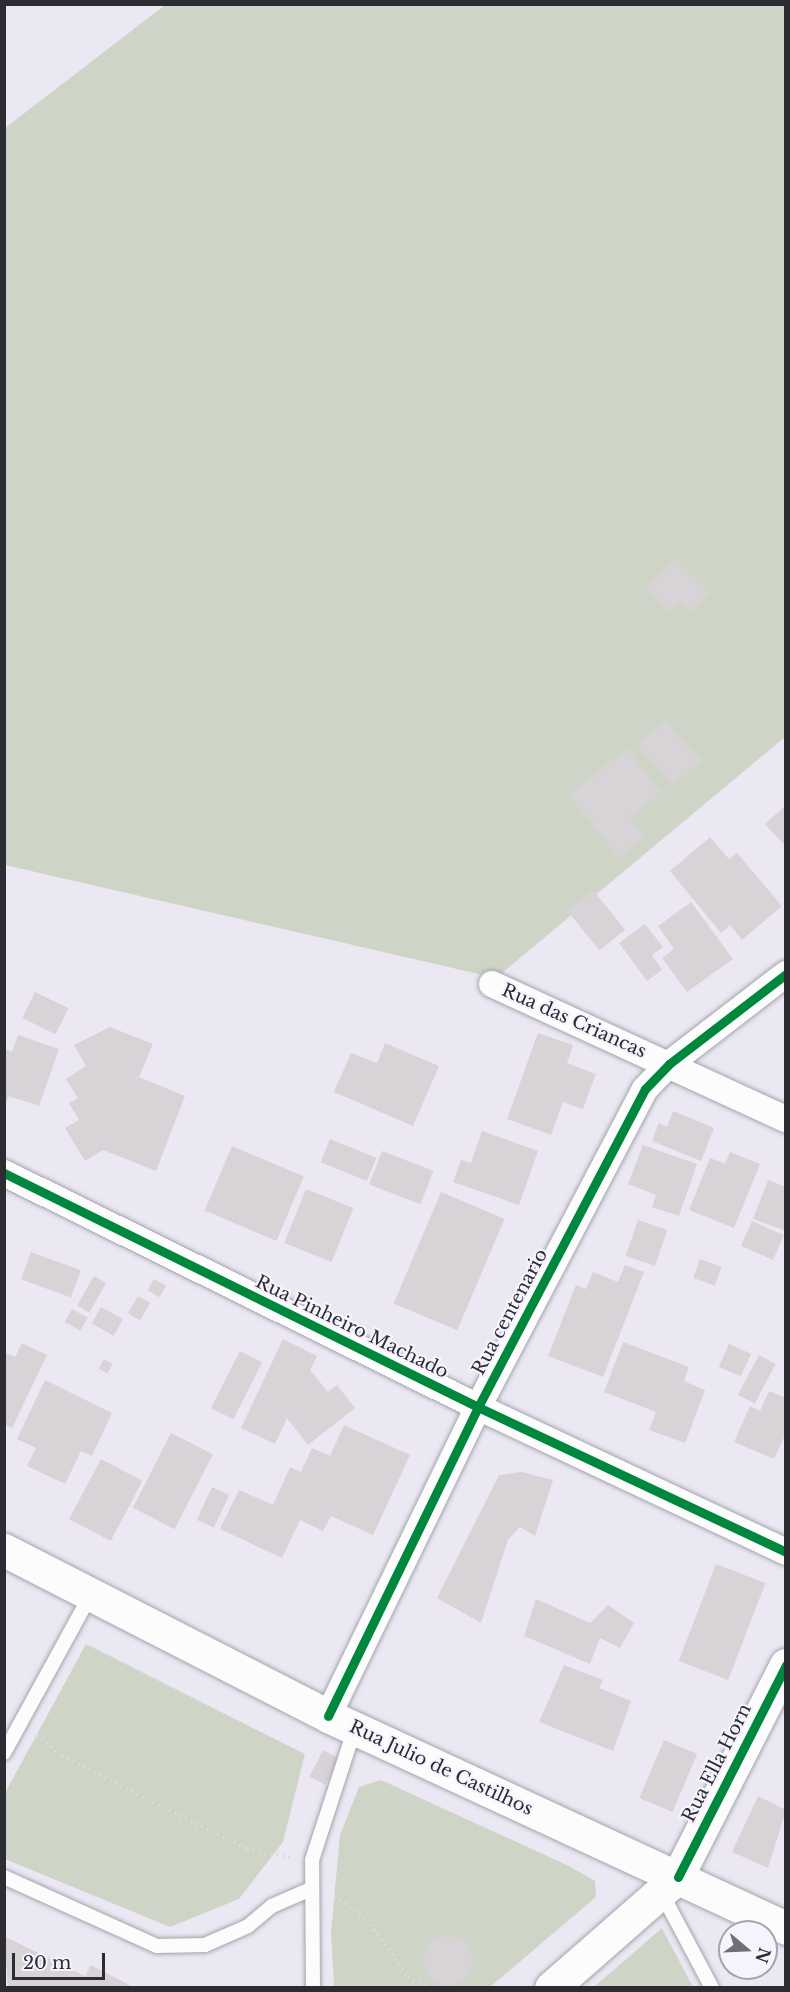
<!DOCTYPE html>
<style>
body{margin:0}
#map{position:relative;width:790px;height:1992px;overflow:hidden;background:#ebe8f4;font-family:"Libre Baskerville",serif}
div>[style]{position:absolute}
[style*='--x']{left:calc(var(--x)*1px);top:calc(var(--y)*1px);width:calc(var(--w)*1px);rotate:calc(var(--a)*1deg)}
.green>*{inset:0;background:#ced5c6}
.building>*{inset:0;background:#d7d3d6;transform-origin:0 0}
.round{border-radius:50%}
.path>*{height:4px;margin-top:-2px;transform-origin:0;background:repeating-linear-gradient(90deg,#dbdadd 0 1.5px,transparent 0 6px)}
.roads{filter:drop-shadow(0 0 2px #a6a4ac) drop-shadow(0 0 2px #a6a4ac)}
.service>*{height:14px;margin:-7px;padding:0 7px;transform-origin:7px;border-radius:7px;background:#fcfcfd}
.minor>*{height:26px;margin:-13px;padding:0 13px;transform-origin:13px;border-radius:13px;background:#fcfcfd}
.tertiary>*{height:32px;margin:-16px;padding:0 16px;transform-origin:16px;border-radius:16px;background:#fcfcfd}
.secondary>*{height:33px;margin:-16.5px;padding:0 16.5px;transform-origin:16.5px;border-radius:16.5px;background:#fcfcfd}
.cycleway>*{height:9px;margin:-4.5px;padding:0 4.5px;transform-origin:4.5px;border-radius:4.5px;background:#00873e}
span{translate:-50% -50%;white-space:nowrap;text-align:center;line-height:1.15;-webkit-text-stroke:4.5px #f5f3fe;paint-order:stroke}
.street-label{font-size:18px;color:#2d2c33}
.frame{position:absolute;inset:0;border:6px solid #2d2c33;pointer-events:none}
.north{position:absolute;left:718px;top:1920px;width:60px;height:60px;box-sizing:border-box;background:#f5f3fe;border:2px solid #a5a3ad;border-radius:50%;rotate:109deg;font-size:16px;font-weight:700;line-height:24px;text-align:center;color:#2d2c33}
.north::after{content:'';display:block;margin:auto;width:21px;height:27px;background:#706e77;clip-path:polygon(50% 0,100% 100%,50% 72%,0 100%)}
.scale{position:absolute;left:12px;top:1953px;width:93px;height:27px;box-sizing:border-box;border:3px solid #2d2c33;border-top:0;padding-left:8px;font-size:18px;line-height:21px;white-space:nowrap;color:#2d2c33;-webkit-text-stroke:4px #f5f3fe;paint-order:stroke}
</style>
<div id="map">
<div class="green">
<i style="clip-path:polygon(165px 5px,785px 5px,785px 737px,496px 978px,5px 865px,5px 128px)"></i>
<i style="clip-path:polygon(86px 1644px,305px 1754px,283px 1842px,239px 1899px,170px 1927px,5px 1859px,5px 1793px)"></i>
<i style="clip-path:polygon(381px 1780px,569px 1866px,595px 1881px,596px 1897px,490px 1987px,334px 1987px,331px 1932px,340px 1835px,359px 1787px)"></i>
<i style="clip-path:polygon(662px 1928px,693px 1987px,594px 1987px)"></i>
</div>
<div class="building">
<i style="clip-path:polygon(675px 559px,709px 593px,691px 611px,680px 601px,669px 612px,645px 589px)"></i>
<i style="left:665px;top:720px;width:54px;height:38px;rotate:48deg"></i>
<i style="clip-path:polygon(627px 748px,661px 792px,630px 817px,645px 836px,619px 857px,569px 795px)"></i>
<i style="clip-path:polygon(786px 805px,786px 847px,765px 824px)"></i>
<i style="clip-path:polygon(710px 837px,729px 859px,737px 853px,782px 906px,742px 940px,730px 925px,721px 933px,670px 871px)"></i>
<i style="left:593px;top:890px;width:51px;height:33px;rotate:51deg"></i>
<i style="clip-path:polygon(691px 902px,733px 959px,687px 992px,662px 958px,674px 949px,658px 926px)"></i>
<i style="clip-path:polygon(645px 924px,663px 947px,652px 955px,662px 970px,647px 981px,619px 943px)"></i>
<i style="left:35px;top:992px;width:37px;height:29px;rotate:26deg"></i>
<i style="clip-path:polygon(110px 1027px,153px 1044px,139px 1077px,185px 1096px,156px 1171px,103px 1150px,85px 1161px,65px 1128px,79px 1120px,69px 1103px,78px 1098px,66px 1079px,86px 1066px,74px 1045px)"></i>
<i style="clip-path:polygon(538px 1033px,573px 1045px,567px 1063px,596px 1074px,583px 1109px,563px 1102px,551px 1135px,507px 1119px)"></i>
<i style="clip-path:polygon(18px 1035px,59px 1049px,39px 1106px,9px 1096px,4px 1108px,4px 1049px,12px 1052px)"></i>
<i style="clip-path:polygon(385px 1043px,439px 1066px,413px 1126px,334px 1092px,351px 1053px,377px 1063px)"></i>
<i style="clip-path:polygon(673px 1111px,714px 1128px,701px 1161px,652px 1141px,659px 1123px,667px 1127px)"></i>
<i style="clip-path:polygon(482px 1131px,538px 1151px,519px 1205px,453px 1182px,461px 1160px,471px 1163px)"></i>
<i style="left:330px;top:1139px;width:50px;height:25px;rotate:22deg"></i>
<i style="clip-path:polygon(643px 1145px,697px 1164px,679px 1216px,652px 1207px,656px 1195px,628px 1184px)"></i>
<i style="left:232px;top:1146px;width:78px;height:70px;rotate:23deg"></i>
<i style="left:382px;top:1151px;width:55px;height:36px;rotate:21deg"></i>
<i style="clip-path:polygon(730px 1152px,760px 1164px,734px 1228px,689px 1210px,710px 1158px,725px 1164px)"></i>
<i style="clip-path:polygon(768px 1180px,786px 1187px,786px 1231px,753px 1219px)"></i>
<i style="left:306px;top:1189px;width:51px;height:58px;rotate:22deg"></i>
<i style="left:441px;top:1192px;width:69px;height:121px;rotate:23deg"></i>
<i style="left:638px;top:1220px;width:31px;height:38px;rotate:19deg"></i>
<i style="left:752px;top:1221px;width:35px;height:27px;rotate:24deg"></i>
<i style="left:31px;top:1252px;width:53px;height:29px;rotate:20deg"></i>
<i style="left:700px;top:1259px;width:23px;height:20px;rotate:20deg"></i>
<i style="clip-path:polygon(625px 1265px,644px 1272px,603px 1377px,548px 1356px,576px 1285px,586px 1289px,593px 1272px,618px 1282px)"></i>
<i style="left:94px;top:1276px;width:14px;height:34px;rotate:30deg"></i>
<i style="left:154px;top:1279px;width:14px;height:13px;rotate:30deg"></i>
<i style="left:138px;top:1296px;width:14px;height:20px;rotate:30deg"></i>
<i style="left:101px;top:1307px;width:25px;height:19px;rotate:29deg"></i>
<i style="left:72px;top:1309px;width:18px;height:15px;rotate:29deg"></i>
<i style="clip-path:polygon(283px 1339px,317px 1356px,310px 1370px,328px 1392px,337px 1385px,355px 1408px,308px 1445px,287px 1418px,275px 1444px,241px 1428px)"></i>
<i style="clip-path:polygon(623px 1342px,689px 1367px,684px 1381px,705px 1390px,685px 1443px,649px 1430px,656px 1412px,604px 1392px)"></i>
<i style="clip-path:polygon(22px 1343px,47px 1355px,12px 1428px,4px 1424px,4px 1352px,15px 1357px)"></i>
<i style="left:729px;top:1344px;width:24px;height:25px;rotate:24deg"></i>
<i style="left:240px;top:1351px;width:25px;height:64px;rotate:27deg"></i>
<i style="left:759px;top:1355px;width:19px;height:45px;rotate:28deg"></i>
<i style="left:104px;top:1359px;width:10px;height:11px;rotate:29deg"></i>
<i style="clip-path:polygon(45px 1380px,112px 1413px,92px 1456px,81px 1451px,65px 1484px,27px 1466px,36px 1448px,17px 1439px)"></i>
<i style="clip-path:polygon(769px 1391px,786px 1398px,786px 1433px,774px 1459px,734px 1442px,750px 1406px,760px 1411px)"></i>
<i style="clip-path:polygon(344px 1425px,410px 1455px,373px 1535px,331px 1516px,323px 1531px,300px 1520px,282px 1558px,220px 1529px,239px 1490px,273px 1505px,290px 1467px,301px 1472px,312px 1448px,330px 1456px)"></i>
<i style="left:171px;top:1433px;width:47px;height:84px;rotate:27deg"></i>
<i style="left:101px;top:1459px;width:47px;height:68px;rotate:28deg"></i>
<i style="clip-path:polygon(522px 1472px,553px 1480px,535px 1536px,520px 1527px,508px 1540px,481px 1623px,437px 1598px,499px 1475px)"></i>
<i style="left:212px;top:1487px;width:19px;height:36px;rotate:25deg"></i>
<i style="left:716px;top:1564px;width:53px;height:104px;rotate:21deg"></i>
<i style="clip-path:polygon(536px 1599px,590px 1623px,608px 1605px,634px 1623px,620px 1648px,600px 1638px,590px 1664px,524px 1636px)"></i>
<i style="clip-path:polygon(564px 1665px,603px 1680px,599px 1688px,631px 1701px,613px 1751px,539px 1722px)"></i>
<i style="left:664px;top:1740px;width:36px;height:63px;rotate:23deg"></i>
<i style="left:323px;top:1750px;width:18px;height:30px;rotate:27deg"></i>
<i style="clip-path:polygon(758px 1796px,786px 1810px,768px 1868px,732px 1852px)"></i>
<i style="clip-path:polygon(4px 1936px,85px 1976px,91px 1965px,135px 1988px,8px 1988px)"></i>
<i class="round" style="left:423px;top:1936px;width:50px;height:50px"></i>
</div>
<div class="path">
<i style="--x:37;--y:1735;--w:33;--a:40"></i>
<i style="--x:62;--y:1756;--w:207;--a:26.7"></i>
<i style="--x:247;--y:1849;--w:44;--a:10.5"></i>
<i style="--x:335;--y:1896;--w:40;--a:37"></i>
<i style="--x:367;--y:1920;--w:70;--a:54.3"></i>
<i style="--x:408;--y:1977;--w:22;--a:30"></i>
</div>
<div class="roads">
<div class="service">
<i style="--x:4;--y:1753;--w:181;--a:-61.3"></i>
<i style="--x:4;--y:1877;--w:168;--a:24.3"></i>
<i style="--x:157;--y:1946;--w:48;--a:-1.2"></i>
<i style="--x:205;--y:1945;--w:47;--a:-23.8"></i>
<i style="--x:248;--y:1926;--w:31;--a:-40"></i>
<i style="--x:272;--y:1906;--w:43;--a:-23.6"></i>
<i style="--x:661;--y:1892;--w:109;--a:62"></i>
<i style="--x:313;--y:1988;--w:128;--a:-90.4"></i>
<i style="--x:312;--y:1860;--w:139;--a:-72"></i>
</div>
<div class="minor">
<i style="--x:492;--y:984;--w:324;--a:24.7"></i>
<i style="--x:4;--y:1173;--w:529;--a:26.27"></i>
<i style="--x:478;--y:1407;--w:340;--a:25.2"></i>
<i style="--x:328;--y:1716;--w:343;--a:-64.1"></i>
<i style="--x:478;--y:1407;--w:359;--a:-62.3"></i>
<i style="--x:645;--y:1089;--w:35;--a:-46"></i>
<i style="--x:669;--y:1064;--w:148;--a:-37.6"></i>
</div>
<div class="tertiary">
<i style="--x:678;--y:1877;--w:238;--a:-63"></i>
</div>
<div class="secondary">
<i style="--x:4;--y:1550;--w:364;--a:27.1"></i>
<i style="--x:328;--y:1716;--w:505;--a:24.84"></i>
<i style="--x:551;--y:1988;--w:169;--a:-41.2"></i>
</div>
</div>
<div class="cycleway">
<i style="--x:4;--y:1173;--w:529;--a:26.27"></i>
<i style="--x:478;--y:1407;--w:340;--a:25.2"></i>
<i style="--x:328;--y:1716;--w:343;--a:-64.1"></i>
<i style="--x:478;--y:1407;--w:359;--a:-62.3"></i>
<i style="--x:645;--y:1089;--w:35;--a:-46"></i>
<i style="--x:669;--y:1064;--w:148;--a:-37.6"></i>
<i style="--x:678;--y:1877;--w:238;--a:-63"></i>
</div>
<div class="street-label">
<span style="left:574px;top:1021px;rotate:24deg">Rua das Criancas</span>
<span style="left:510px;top:1312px;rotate:-62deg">Rua centenario</span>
<span style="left:352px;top:1327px;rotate:26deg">Rua Pinheiro Machado</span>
<span style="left:717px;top:1763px;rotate:-63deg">Rua Ella Horn</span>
<span style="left:441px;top:1768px;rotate:25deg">Rua Julio de Castilhos</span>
</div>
<div class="frame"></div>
<div class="north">N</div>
<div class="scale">20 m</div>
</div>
